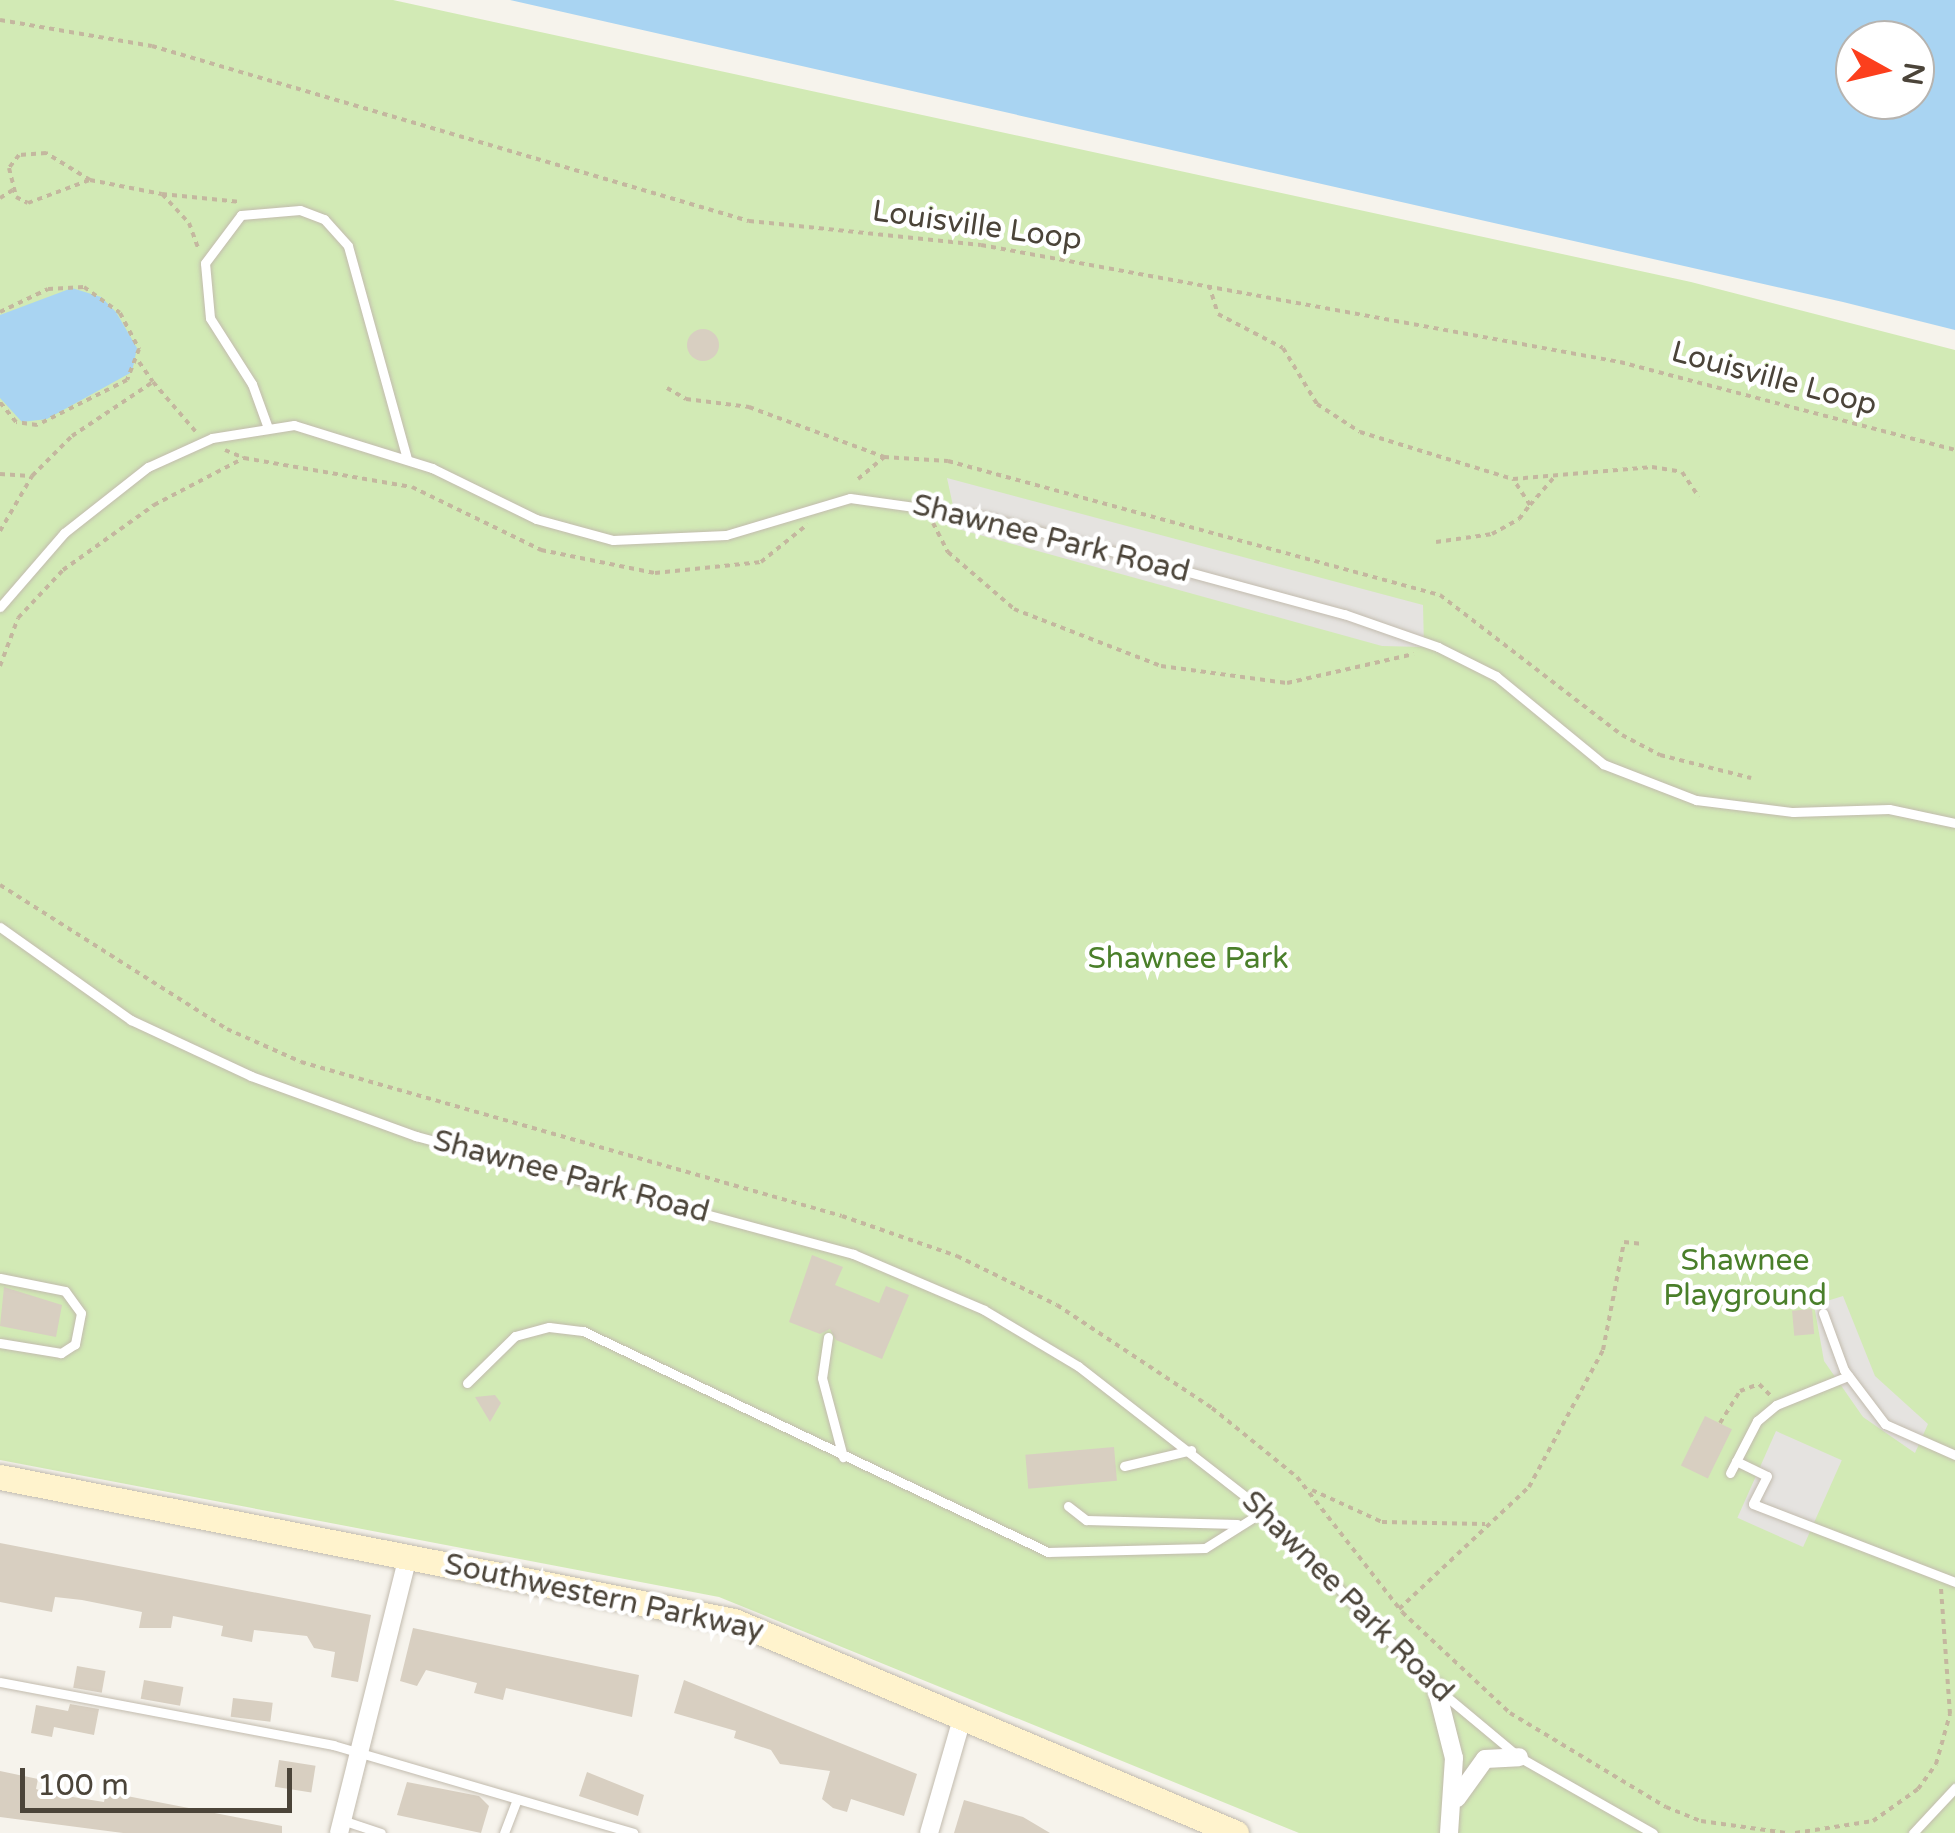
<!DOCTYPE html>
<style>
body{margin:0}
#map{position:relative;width:1955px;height:1833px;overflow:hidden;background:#f6f3ec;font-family:"Varela Round",sans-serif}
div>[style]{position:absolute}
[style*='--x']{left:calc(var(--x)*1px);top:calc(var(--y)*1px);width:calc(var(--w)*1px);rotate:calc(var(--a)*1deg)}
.green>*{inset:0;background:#d2eab5}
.parking>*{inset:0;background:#e5e3e0;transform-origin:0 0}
.water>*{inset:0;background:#a9d4f2}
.building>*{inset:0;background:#d8cfc1;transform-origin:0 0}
.round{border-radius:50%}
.path>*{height:4px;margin-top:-2px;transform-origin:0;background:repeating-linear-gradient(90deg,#c4b79f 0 5px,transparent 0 10px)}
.roads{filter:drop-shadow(0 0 2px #c2bbae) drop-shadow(0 0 2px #c2bbae)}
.lane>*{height:9px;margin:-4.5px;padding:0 4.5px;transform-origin:4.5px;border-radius:4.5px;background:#fff}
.street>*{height:18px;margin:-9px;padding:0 9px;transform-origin:9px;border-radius:9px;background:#fff}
.secondary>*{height:25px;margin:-12.5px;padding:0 12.5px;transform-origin:12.5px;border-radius:12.5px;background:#fff3cd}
span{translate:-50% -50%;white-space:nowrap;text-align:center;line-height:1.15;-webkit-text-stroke:9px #fff;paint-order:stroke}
.street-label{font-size:30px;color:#4b4439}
.park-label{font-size:30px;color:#4a7f2a}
.north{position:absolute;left:1835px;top:20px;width:100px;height:100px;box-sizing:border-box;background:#fff;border:2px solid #b7b4b0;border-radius:50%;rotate:98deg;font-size:28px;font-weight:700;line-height:40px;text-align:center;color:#4b4439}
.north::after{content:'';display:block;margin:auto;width:35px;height:45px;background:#fc3f1d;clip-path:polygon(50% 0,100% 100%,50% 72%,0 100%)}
.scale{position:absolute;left:20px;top:1768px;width:272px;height:45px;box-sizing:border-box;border:5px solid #4b4439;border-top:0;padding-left:12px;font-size:30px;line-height:35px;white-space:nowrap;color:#4b4439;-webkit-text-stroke:8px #fff;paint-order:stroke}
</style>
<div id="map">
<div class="green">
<i style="clip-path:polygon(0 0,393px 0,1691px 282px,1955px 350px,1955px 1833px,1299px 1833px,719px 1597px,0 1460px)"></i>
</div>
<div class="parking">
<i style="clip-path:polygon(947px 478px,1423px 605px,1424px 647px,1382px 646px,958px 529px)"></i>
<i style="clip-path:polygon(1843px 1296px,1875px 1376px,1928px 1424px,1915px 1453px,1863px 1417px,1824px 1361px,1814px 1305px)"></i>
<i style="left:1776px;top:1431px;width:72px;height:95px;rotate:24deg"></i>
</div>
<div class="water">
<i style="clip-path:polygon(evenodd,510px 0,1955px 0,1955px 330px,1843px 302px,510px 0,1915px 40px,1915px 100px,1855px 100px,1855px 40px,1915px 40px)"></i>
<i style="clip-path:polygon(72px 288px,101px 297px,116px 312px,137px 348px,132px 372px,47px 419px,22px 422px,0 398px,0 315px)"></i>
</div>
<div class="building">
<i class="round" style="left:687px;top:329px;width:32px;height:32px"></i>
<i style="clip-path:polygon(812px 1255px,843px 1267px,835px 1285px,879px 1303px,886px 1286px,909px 1295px,882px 1359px,836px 1340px,830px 1329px,820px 1334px,789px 1322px)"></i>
<i style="clip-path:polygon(4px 1287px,62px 1305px,56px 1337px,0 1326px)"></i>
<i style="left:1812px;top:1309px;width:25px;height:20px;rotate:85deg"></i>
<i style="clip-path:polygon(495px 1395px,501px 1403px,490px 1422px,475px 1397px)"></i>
<i style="left:1705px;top:1416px;width:30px;height:55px;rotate:26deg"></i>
<i style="left:1114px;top:1447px;width:34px;height:89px;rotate:85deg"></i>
<i style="clip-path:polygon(0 1543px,371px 1615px,358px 1682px,331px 1677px,335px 1652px,314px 1648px,307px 1636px,254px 1630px,252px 1642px,221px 1636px,223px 1626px,173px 1616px,171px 1628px,139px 1628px,142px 1612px,82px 1600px,55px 1597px,52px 1612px,0 1602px)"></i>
<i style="clip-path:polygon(413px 1628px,639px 1675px,632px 1717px,506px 1688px,503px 1700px,474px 1693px,477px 1683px,426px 1670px,417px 1686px,400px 1681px)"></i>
<i style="left:77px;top:1666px;width:29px;height:22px;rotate:10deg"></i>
<i style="left:144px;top:1680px;width:40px;height:19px;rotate:10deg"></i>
<i style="clip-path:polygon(684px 1680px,917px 1774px,904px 1816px,851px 1799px,847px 1812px,833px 1808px,822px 1799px,830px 1771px,780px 1764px,771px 1750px,734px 1738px,736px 1731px,674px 1713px)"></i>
<i style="left:233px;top:1698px;width:40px;height:19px;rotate:7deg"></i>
<i style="clip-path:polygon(70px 1704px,99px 1709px,94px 1735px,54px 1727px,52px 1737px,31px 1733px,36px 1705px,68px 1711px)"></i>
<i style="left:279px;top:1760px;width:37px;height:27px;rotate:9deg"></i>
<i style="clip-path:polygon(0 1771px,38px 1779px,36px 1789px,48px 1793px,104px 1802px,106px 1792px,282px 1826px,282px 1833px,123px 1833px,0 1817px)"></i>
<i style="clip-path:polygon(587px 1772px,644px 1795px,638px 1816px,579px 1796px)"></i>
<i style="clip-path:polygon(407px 1782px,479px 1796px,489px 1806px,481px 1833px,397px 1815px)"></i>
<i style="clip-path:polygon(964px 1800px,1023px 1817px,1050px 1833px,954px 1833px)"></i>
</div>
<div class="path">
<i style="--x:0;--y:20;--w:154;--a:9.7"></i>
<i style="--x:152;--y:46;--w:622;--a:16.34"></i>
<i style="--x:749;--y:221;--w:233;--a:5.9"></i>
<i style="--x:981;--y:245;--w:650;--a:10.38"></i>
<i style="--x:1620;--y:362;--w:346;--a:14.7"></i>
<i style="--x:90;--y:180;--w:52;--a:-148.5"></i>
<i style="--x:46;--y:153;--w:27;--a:176"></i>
<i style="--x:19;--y:155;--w:16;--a:128"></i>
<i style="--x:9;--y:168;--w:30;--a:76"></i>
<i style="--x:16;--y:197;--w:13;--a:27"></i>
<i style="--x:28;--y:203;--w:66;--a:-20.4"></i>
<i style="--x:90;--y:180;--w:73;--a:11"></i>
<i style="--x:162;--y:194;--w:40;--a:47"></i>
<i style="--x:189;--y:223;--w:27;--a:70"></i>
<i style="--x:162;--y:194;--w:79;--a:5.8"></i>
<i style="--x:0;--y:198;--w:15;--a:-32"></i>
<i style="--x:1209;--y:285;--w:30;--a:73"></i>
<i style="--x:1218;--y:314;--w:73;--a:27.6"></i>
<i style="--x:1283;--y:348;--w:66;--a:58.7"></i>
<i style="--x:1317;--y:404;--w:51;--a:33.1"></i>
<i style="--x:1360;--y:432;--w:160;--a:17.1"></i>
<i style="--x:1513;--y:479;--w:140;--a:-4.9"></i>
<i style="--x:1652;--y:467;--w:30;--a:9"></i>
<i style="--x:1682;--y:472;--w:30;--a:56"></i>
<i style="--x:0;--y:312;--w:53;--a:-25.6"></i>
<i style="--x:48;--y:289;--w:36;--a:-3"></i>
<i style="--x:84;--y:287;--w:44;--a:35.8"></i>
<i style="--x:120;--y:313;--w:41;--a:62.2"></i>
<i style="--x:139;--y:349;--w:33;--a:111"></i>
<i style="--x:127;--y:380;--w:101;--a:153.4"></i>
<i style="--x:37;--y:425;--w:21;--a:-172"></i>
<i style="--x:16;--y:422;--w:26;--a:-129"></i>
<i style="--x:139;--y:362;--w:24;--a:55"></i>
<i style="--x:667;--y:388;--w:22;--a:30"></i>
<i style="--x:686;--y:399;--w:64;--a:7.2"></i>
<i style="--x:749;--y:407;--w:144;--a:20.3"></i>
<i style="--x:225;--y:450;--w:21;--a:23"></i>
<i style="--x:0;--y:474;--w:30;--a:4"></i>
<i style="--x:858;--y:479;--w:34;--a:-40"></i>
<i style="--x:884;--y:457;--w:64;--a:3.6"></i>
<i style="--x:948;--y:461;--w:510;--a:15.24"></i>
<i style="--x:1440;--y:595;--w:230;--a:37.6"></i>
<i style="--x:1622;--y:735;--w:43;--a:27.8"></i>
<i style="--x:1660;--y:755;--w:94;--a:14.2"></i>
<i style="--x:1530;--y:505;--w:40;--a:-49"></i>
<i style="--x:933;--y:523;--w:33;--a:63"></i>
<i style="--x:948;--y:552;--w:87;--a:40.8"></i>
<i style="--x:1014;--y:609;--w:158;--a:21.2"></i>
<i style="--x:1161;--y:666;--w:127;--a:7.7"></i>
<i style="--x:1287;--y:683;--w:130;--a:-12.9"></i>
<i style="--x:0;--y:531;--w:64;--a:-59.8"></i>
<i style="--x:32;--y:476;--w:57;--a:-45"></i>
<i style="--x:72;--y:436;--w:97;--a:-33.7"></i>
<i style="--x:153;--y:382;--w:66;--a:49.3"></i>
<i style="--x:1436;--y:542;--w:57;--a:-8.1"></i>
<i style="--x:1492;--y:534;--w:31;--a:-29"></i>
<i style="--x:1519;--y:519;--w:18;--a:-52"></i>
<i style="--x:1530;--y:505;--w:31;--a:-123"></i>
<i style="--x:0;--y:666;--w:51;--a:-69.4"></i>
<i style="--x:18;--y:618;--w:66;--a:-46.8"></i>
<i style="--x:63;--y:570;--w:112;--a:-35.5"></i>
<i style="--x:154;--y:505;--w:102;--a:-27.6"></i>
<i style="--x:244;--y:458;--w:170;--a:9.8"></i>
<i style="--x:412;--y:487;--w:144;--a:26"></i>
<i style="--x:541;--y:550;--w:116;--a:11.4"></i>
<i style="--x:655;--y:573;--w:107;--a:-5.9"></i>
<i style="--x:761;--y:562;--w:60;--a:-39"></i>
<i style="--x:0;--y:885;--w:269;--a:32.4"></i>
<i style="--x:227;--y:1029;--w:81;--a:24"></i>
<i style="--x:301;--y:1062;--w:562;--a:15.89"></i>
<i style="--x:842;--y:1216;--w:122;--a:19.2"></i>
<i style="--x:957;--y:1256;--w:111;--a:26.1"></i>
<i style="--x:1057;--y:1305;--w:186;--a:33.6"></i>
<i style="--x:1212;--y:1408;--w:109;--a:39.1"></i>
<i style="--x:1297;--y:1477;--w:171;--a:52.1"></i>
<i style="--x:1402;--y:1612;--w:148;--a:43.1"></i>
<i style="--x:1510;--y:1713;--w:182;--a:31.1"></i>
<i style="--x:1666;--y:1807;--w:38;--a:22"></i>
<i style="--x:1701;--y:1821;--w:86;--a:8"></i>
<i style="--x:1720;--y:1423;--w:38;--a:-58"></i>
<i style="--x:1740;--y:1391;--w:20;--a:-20"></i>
<i style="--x:1759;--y:1384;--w:16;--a:45"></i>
<i style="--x:1312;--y:1490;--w:77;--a:24.6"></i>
<i style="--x:1382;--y:1522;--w:103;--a:1.1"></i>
<i style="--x:1399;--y:1609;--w:178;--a:-43.2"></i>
<i style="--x:1529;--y:1487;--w:156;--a:-61.6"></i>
<i style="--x:1603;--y:1350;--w:110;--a:-79"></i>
<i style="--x:1624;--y:1242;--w:19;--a:6"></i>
<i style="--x:1795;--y:1833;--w:79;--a:-8.7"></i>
<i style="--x:1873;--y:1821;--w:55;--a:-35.4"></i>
<i style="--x:1918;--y:1789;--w:31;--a:-54"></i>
<i style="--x:1936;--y:1764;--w:52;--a:-74.4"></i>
<i style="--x:1950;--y:1714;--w:126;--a:-94.1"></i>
</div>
<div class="roads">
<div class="lane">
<i style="--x:268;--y:428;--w:47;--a:-110"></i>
<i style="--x:252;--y:384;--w:78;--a:-122.5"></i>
<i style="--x:210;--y:318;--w:55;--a:-95.2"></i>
<i style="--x:205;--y:263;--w:60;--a:-53.1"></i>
<i style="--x:241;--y:215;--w:59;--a:-4.8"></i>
<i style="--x:300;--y:210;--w:26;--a:21"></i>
<i style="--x:324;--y:219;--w:36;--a:48"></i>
<i style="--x:348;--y:246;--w:221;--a:74.5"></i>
<i style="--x:0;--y:607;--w:98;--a:-49.1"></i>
<i style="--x:64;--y:533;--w:107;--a:-38.2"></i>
<i style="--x:148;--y:467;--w:70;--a:-24.4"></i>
<i style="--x:212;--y:438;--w:83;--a:-9"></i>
<i style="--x:294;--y:425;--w:145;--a:17.3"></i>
<i style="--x:432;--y:468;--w:116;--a:26.1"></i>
<i style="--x:536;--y:519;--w:80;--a:15.3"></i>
<i style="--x:613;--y:540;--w:113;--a:-2.5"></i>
<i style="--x:726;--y:535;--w:129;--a:-16.6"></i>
<i style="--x:850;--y:498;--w:137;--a:8"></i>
<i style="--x:986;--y:517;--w:371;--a:15.2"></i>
<i style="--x:1344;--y:614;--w:100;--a:19.3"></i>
<i style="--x:1438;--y:647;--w:65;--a:26.6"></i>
<i style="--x:1496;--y:676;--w:139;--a:39.4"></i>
<i style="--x:1603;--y:764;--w:100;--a:21.2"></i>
<i style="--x:1696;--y:800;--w:98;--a:7.1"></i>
<i style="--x:1793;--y:812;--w:96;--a:-1.8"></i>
<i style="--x:1889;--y:809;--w:67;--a:12"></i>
<i style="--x:0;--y:927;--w:161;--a:35.4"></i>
<i style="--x:131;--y:1020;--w:132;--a:25"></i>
<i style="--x:251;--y:1076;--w:176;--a:20"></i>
<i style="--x:416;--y:1136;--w:453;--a:15.1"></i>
<i style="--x:853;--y:1254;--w:142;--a:23.1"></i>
<i style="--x:984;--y:1310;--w:109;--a:30.8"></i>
<i style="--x:1078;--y:1366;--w:236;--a:37.9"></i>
<i style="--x:1264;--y:1511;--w:238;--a:46"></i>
<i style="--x:1429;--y:1682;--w:117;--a:39.8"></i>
<i style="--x:1519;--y:1757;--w:154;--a:29.6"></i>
<i style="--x:0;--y:1278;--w:66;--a:11.3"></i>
<i style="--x:65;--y:1291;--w:27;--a:54"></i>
<i style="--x:81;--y:1313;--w:32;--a:101"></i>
<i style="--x:75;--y:1344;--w:17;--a:147"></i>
<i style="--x:61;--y:1353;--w:62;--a:-170.7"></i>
<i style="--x:1823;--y:1313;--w:61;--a:69.8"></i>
<i style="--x:1844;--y:1370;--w:68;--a:52.8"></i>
<i style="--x:1885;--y:1424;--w:77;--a:23.9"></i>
<i style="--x:828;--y:1337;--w:41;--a:98.3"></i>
<i style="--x:822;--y:1378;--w:82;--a:75.1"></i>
<i style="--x:467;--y:1383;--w:67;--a:-44.4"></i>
<i style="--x:515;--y:1336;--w:35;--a:-15"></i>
<i style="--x:549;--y:1327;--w:34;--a:7"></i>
<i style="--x:583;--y:1331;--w:515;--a:25.42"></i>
<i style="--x:1048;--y:1552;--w:157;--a:-1.5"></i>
<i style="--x:1205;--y:1548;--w:70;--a:-32.1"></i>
<i style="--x:1736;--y:1461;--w:34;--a:26"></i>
<i style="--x:1767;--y:1476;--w:31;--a:117"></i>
<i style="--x:1753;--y:1504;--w:217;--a:21.1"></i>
<i style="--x:1124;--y:1466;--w:69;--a:-13.4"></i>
<i style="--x:1730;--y:1473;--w:59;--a:-62.6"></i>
<i style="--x:1757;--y:1421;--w:25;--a:-40"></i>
<i style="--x:1776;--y:1405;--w:78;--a:-21.9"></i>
<i style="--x:1068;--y:1506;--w:23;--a:38"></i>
<i style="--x:1086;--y:1520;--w:151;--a:1.5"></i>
<i style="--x:0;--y:1682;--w:339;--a:10.7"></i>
<i style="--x:333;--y:1745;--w:313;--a:16.3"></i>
<i style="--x:342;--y:1820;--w:41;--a:18.4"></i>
<i style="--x:504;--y:1833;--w:36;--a:-69"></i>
<i style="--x:1913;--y:1833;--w:62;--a:-47"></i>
</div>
<div class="street">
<i style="--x:1436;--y:1687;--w:73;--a:75.8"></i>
<i style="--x:1454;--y:1758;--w:75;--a:93.8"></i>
<i style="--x:1457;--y:1798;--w:48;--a:-54.3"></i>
<i style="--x:1485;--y:1759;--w:34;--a:-3"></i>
<i style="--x:339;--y:1833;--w:285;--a:-76"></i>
<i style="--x:929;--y:1833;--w:123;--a:-73.9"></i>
</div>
<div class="secondary">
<i style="--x:0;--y:1477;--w:748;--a:11.1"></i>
<i style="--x:734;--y:1621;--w:545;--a:22.89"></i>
</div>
</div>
<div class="street-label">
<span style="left:977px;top:226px;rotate:8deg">Louisville Loop</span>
<span style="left:1774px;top:379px;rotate:15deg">Louisville Loop</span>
<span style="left:1051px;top:539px;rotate:14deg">Shawnee Park Road</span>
<span style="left:571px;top:1177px;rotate:15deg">Shawnee Park Road</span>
<span style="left:1347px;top:1597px;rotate:45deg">Shawnee Park Road</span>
<span style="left:604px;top:1598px;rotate:12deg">Southwestern Parkway</span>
</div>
<div class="park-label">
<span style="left:1188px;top:959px">Shawnee Park</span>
<span style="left:1745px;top:1278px">Shawnee<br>Playground</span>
</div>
<div class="north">N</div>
<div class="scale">100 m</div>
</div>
